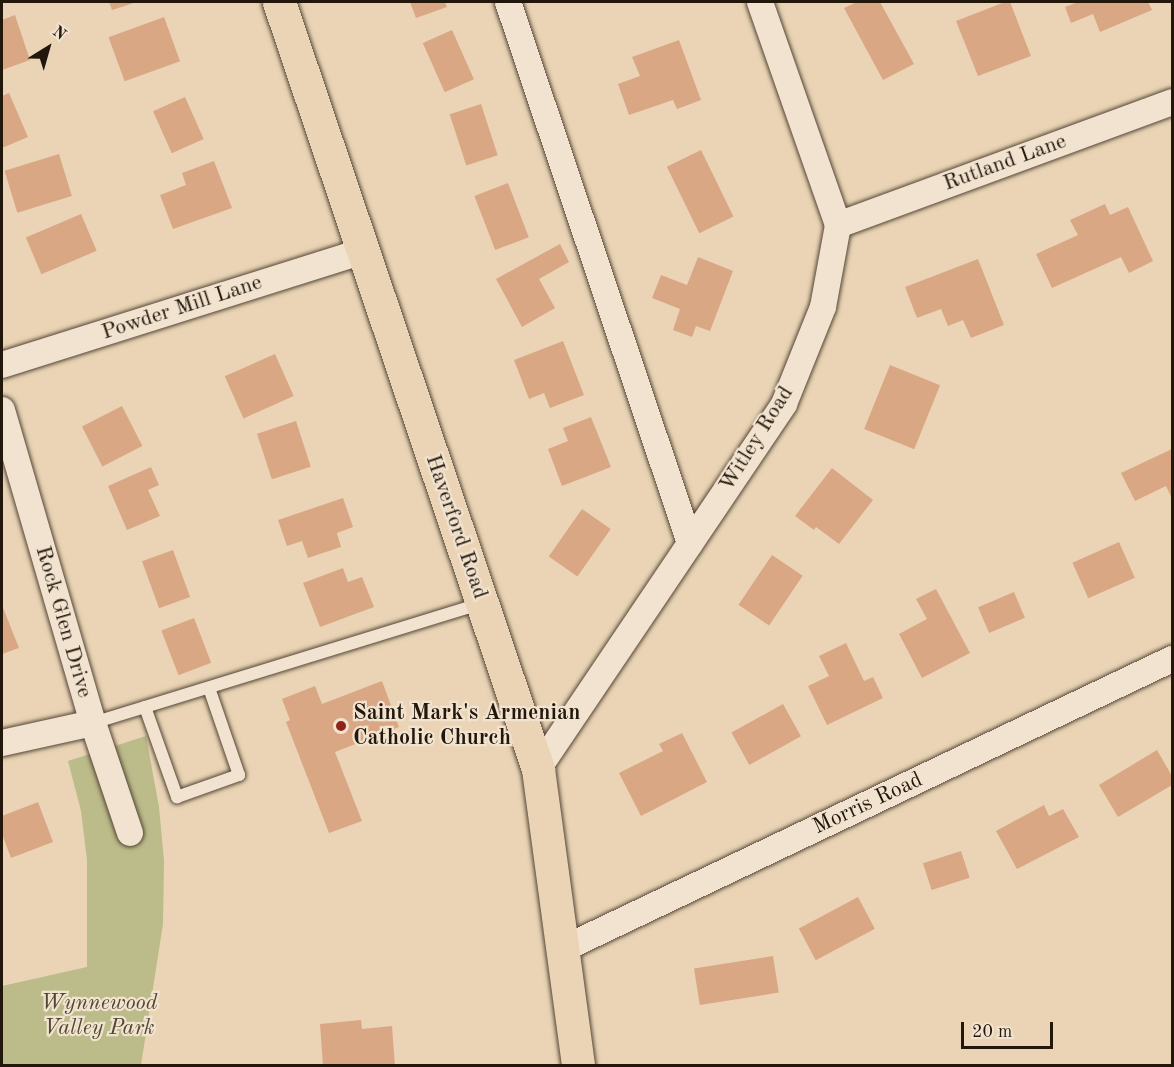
<!DOCTYPE html>
<style>
body{margin:0}
#map{position:relative;width:1174px;height:1067px;overflow:hidden;background:#ead4b5;font-family:"Old Standard TT",serif}
div>[style]{position:absolute}
[style*='--x']{left:calc(var(--x)*1px);top:calc(var(--y)*1px);width:calc(var(--w)*1px);rotate:calc(var(--a)*1deg)}
.green>*{inset:0;background:#bcbb8a}
.building>*{inset:0;background:#daa785;transform-origin:0 0}
.roads{filter:drop-shadow(0 0 2px #544636) drop-shadow(0 0 2px #544636)}
.lane>*{height:12px;margin:-6px;padding:0 6px;transform-origin:6px;border-radius:6px;background:#f1e3cf}
.street>*{height:26px;margin:-13px;padding:0 13px;transform-origin:13px;border-radius:13px;background:#f1e3cf}
.primary>*{height:33px;margin:-16.5px;padding:0 16.5px;transform-origin:16.5px;border-radius:16.5px;background:#ead4b5}
.dots>*{width:16px;height:16px;translate:-50% -50%;box-sizing:border-box;border:3px solid #f1e3cf;border-radius:50%}
span{translate:-50% -50%;white-space:nowrap;text-align:center;line-height:1.15;-webkit-text-stroke:4.5px #f1e3cf;paint-order:stroke}
.street-label{font-size:22px;color:#22170b}
.poi-label{font-size:22px;color:#22170b;font-weight:700}
.left{translate:0 -50%;text-align:left}
.park-label{font-size:22px;color:#504831;font-style:italic}
.frame{position:absolute;inset:0;border:3px solid #22170b;pointer-events:none}
.north{position:absolute;left:18px;top:18px;width:60px;height:60px;-webkit-text-stroke:4px #f1e3cf;paint-order:stroke;rotate:37deg;font-size:16px;font-weight:700;line-height:24px;text-align:center;color:#22170b}
.north::after{content:'';display:block;margin:auto;width:21px;height:27px;background:#22170b;clip-path:polygon(50% 0,100% 100%,50% 72%,0 100%)}
.scale{position:absolute;left:961px;top:1022px;width:92px;height:27px;box-sizing:border-box;border:3px solid #22170b;border-top:0;padding-left:8px;font-size:18px;line-height:21px;white-space:nowrap;color:#22170b;-webkit-text-stroke:4px #f1e3cf;paint-order:stroke}
</style>
<div id="map">
<div class="green">
<i style="clip-path:polygon(146px 736px,159px 807px,164px 861px,163px 924px,141px 1065px,2px 1065px,2px 986px,87px 967px,87px 860px,81px 811px,68px 761px)"></i>
</div>
<div class="building">
<i style="clip-path:polygon(109px 2px,137px 2px,112px 10px)"></i>
<i style="clip-path:polygon(410px 2px,445px 2px,447px 7px,416px 18px)"></i>
<i style="clip-path:polygon(857px 2px,880px 2px,914px 64px,883px 80px,844px 8px)"></i>
<i style="clip-path:polygon(1005px 2px,1010px 2px,1031px 56px,978px 76px,956px 21px)"></i>
<i style="clip-path:polygon(1078px 2px,1148px 2px,1152px 10px,1100px 32px,1093px 14px,1071px 23px,1065px 7px)"></i>
<i style="clip-path:polygon(15px 15px,30px 60px,2px 70px,2px 20px)"></i>
<i style="left:164px;top:17px;width:47px;height:59px;rotate:70deg"></i>
<i style="left:452px;top:30px;width:54px;height:32px;rotate:66deg"></i>
<i style="clip-path:polygon(679px 40px,701px 100px,677px 109px,673px 100px,629px 115px,618px 84px,640px 76px,632px 57px)"></i>
<i style="clip-path:polygon(9px 93px,28px 137px,2px 148px,2px 96px)"></i>
<i style="left:185px;top:97px;width:46px;height:35px;rotate:66deg"></i>
<i style="left:481px;top:104px;width:54px;height:33px;rotate:72deg"></i>
<i style="left:701px;top:150px;width:74px;height:38px;rotate:64deg"></i>
<i style="left:59px;top:154px;width:44px;height:57px;rotate:73deg"></i>
<i style="clip-path:polygon(214px 161px,232px 208px,173px 229px,160px 195px,186px 185px,182px 173px)"></i>
<i style="left:508px;top:183px;width:58px;height:36px;rotate:69deg"></i>
<i style="clip-path:polygon(1105px 204px,1110px 215px,1128px 207px,1153px 261px,1129px 273px,1121px 257px,1052px 288px,1036px 254px,1078px 235px,1070px 220px)"></i>
<i style="left:81px;top:214px;width:40px;height:60px;rotate:67deg"></i>
<i style="clip-path:polygon(560px 244px,569px 262px,539px 279px,555px 308px,522px 327px,496px 279px)"></i>
<i style="clip-path:polygon(698px 257px,733px 271px,710px 331px,696px 326px,692px 337px,673px 330px,680px 309px,652px 298px,661px 275px,687px 285px)"></i>
<i style="clip-path:polygon(978px 259px,1004px 325px,971px 338px,963px 320px,948px 326px,941px 309px,917px 318px,905px 287px)"></i>
<i style="clip-path:polygon(563px 341px,584px 395px,550px 408px,544px 393px,529px 399px,514px 360px)"></i>
<i style="left:275px;top:354px;width:46px;height:55px;rotate:66deg"></i>
<i style="left:890px;top:365px;width:54px;height:69px;rotate:22deg"></i>
<i style="left:122px;top:406px;width:45px;height:45px;rotate:63deg"></i>
<i style="clip-path:polygon(591px 417px,611px 467px,562px 486px,548px 449px,568px 441px,563px 428px)"></i>
<i style="left:296px;top:421px;width:48px;height:41px;rotate:72deg"></i>
<i style="clip-path:polygon(1172px 449px,1172px 499px,1166px 486px,1135px 501px,1121px 473px)"></i>
<i style="clip-path:polygon(151px 467px,159px 485px,148px 490px,160px 516px,127px 530px,108px 486px)"></i>
<i style="clip-path:polygon(832px 468px,873px 500px,839px 544px,816px 527px,814px 530px,795px 516px)"></i>
<i style="clip-path:polygon(343px 498px,353px 527px,337px 533px,341px 547px,308px 558px,302px 541px,287px 546px,278px 520px)"></i>
<i style="left:582px;top:509px;width:35px;height:58px;rotate:35deg"></i>
<i style="left:1119px;top:542px;width:39px;height:51px;rotate:66deg"></i>
<i style="left:173px;top:550px;width:50px;height:33px;rotate:70deg"></i>
<i style="left:772px;top:555px;width:37px;height:60px;rotate:34deg"></i>
<i style="clip-path:polygon(343px 568px,348px 582px,362px 577px,374px 607px,320px 627px,303px 583px)"></i>
<i style="clip-path:polygon(936px 589px,970px 653px,922px 678px,899px 634px,927px 619px,916px 599px)"></i>
<i style="left:1014px;top:592px;width:28px;height:39px;rotate:67deg"></i>
<i style="clip-path:polygon(2px 605px,19px 648px,2px 654px)"></i>
<i style="left:194px;top:618px;width:48px;height:35px;rotate:69deg"></i>
<i style="clip-path:polygon(846px 643px,864px 681px,873px 677px,883px 698px,827px 725px,808px 686px,829px 676px,819px 656px)"></i>
<i style="clip-path:polygon(382px 681px,399px 727px,335px 752px,362px 821px,329px 833px,286px 722px,290px 720px,282px 699px,315px 686px,322px 704px)"></i>
<i style="left:783px;top:704px;width:37px;height:59px;rotate:61deg"></i>
<i style="clip-path:polygon(682px 733px,707px 782px,641px 816px,619px 773px,663px 751px,659px 744px)"></i>
<i style="clip-path:polygon(1157px 750px,1172px 776px,1172px 785px,1118px 817px,1099px 785px)"></i>
<i style="clip-path:polygon(38px 802px,53px 842px,11px 858px,2px 834px,2px 816px)"></i>
<i style="clip-path:polygon(1044px 805px,1049px 816px,1063px 809px,1079px 837px,1017px 869px,996px 831px)"></i>
<i style="left:961px;top:851px;width:28px;height:40px;rotate:72deg"></i>
<i style="left:858px;top:897px;width:36px;height:67px;rotate:62deg"></i>
<i style="left:773px;top:956px;width:37px;height:80px;rotate:81deg"></i>
<i style="clip-path:polygon(361px 1020px,362px 1029px,392px 1026px,395px 1066px,323px 1066px,320px 1024px)"></i>
</div>
<div class="roads">
<div class="lane">
<i style="--x:145;--y:707;--w:96;--a:70.4"></i>
<i style="--x:177;--y:797;--w:66;--a:-19.5"></i>
<i style="--x:239;--y:775;--w:92;--a:-109"></i>
<i style="--x:93;--y:723;--w:406;--a:-17.1"></i>
</div>
<div class="street">
<i style="--x:508;--y:2;--w:571;--a:71.41"></i>
<i style="--x:838;--y:225;--w:356;--a:-20.2"></i>
<i style="--x:2;--y:365;--w:379;--a:-17.5"></i>
<i style="--x:2;--y:410;--w:326;--a:73.8"></i>
<i style="--x:93;--y:723;--w:116;--a:71.4"></i>
<i style="--x:2;--y:743;--w:93;--a:-12.4"></i>
<i style="--x:538;--y:769;--w:440;--a:-56"></i>
<i style="--x:784;--y:404;--w:105;--a:-68.1"></i>
<i style="--x:823;--y:307;--w:83;--a:-79.6"></i>
<i style="--x:838;--y:225;--w:236;--a:-109.3"></i>
<i style="--x:563;--y:949;--w:675;--a:-25.46"></i>
</div>
<div class="primary">
<i style="--x:279;--y:2;--w:810;--a:71.34"></i>
<i style="--x:538;--y:769;--w:300;--a:82.3"></i>
</div>
</div>
<div class="dots">
<i style="left:341px;top:726px;background:#8f2418"></i>
</div>
<div class="street-label">
<span style="left:1005px;top:163px;rotate:-20deg">Rutland Lane</span>
<span style="left:182px;top:308px;rotate:-18deg">Powder Mill Lane</span>
<span style="left:757px;top:439px;rotate:-58deg">Witley Road</span>
<span style="left:456px;top:527px;rotate:71deg">Haverford Road</span>
<span style="left:63px;top:622px;rotate:74deg">Rock Glen Drive</span>
<span style="left:868px;top:804px;rotate:-25deg">Morris Road</span>
</div>
<div class="poi-label">
<span class="left" style="left:353px;top:726px">Saint Mark's Armenian<br>Catholic Church</span>
</div>
<div class="park-label">
<span style="left:99px;top:1016px">Wynnewood<br>Valley Park</span>
</div>
<div class="frame"></div>
<div class="north">N</div>
<div class="scale">20 m</div>
</div>
